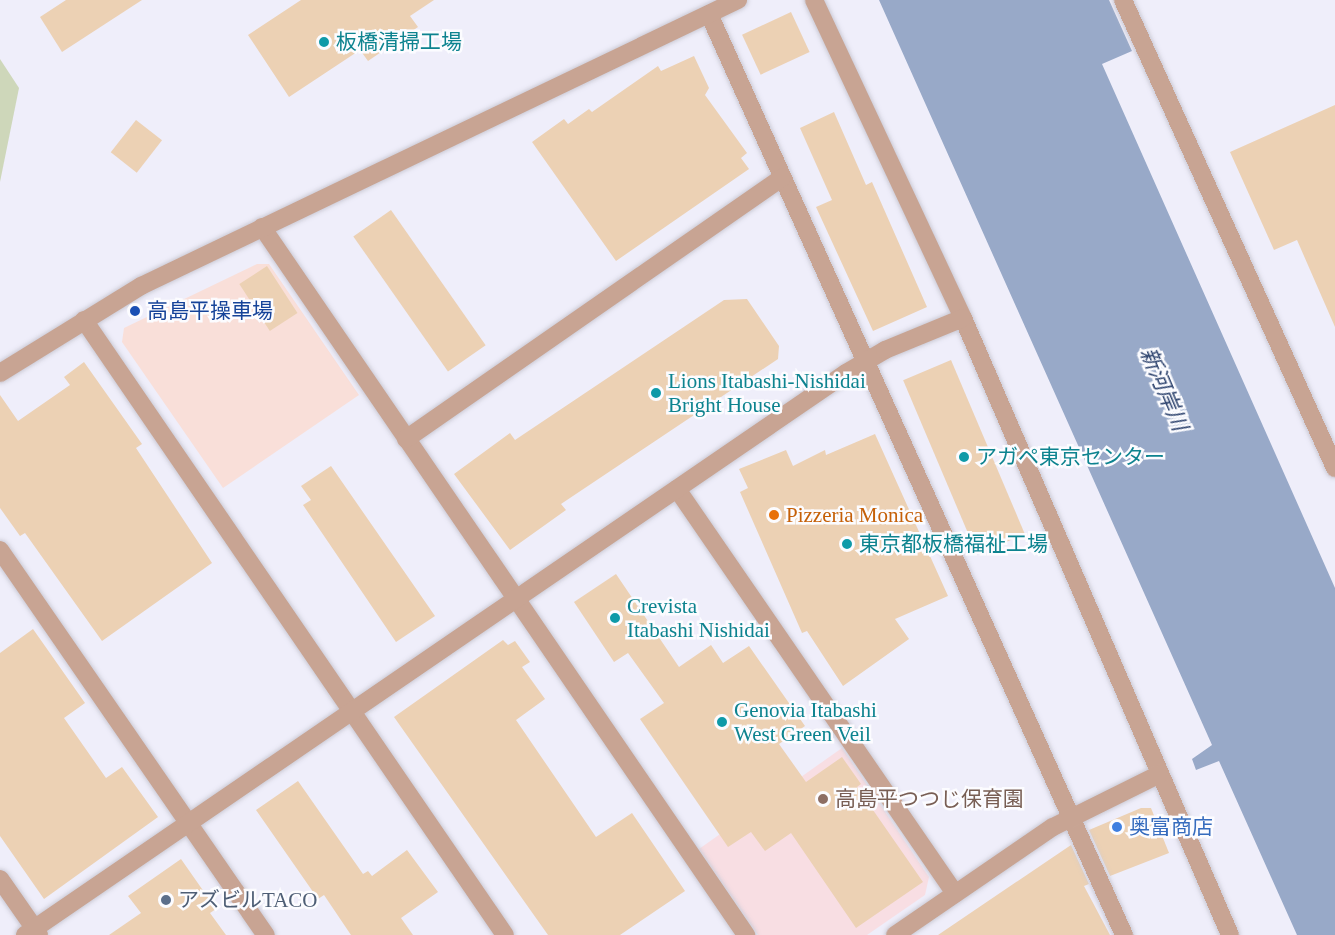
<!DOCTYPE html>
<meta charset="utf-8">
<style>
body{margin:0}
#map{position:relative;width:1335px;height:935px;overflow:hidden;background:#efeefa;font-family:"Times New Roman","Noto Sans JP",serif}
div>[style]{position:absolute}
[style*='--x']{left:calc(var(--x)*1px);top:calc(var(--y)*1px);width:calc(var(--w)*1px);rotate:calc(var(--a)*1deg)}
.industrial>*{inset:0;background:#f9dfd9}
.education>*{inset:0;background:#f8dee3}
.green>*{inset:0;background:#ced7ba}
.water>*{inset:0;background:#98a9c8}
.building>*{inset:0;background:#ecd1b4;transform-origin:0 0}
.roads{filter:drop-shadow(0 0 2px #cccbd6) drop-shadow(0 0 2px #cccbd6)}
.minor>*{height:18px;margin:-9px;padding:0 9px;transform-origin:9px;border-radius:9px;background:#c8a493}
.dots>*{width:16px;height:16px;translate:-50% -50%;box-sizing:border-box;border:3px solid #fcfcff;border-radius:50%}
span{translate:-50% -50%;white-space:nowrap;text-align:center;line-height:1.15;-webkit-text-stroke:5px #fcfcff;paint-order:stroke}
.culture-label{font-size:21px;color:#0d838f}
.left{translate:0 -50%;text-align:left}
.transit-label{font-size:21px;color:#164399}
.food-label{font-size:21px;color:#c56008}
.education-label{font-size:21px;color:#785e54}
.shop-label{font-size:21px;color:#366cbe}
.service-label{font-size:21px;color:#4e5e75}
.water-label{font-size:22px;color:#2d436e;font-style:italic}
</style>
<div id="map">
<div class="industrial">
<i style="clip-path:polygon(257px 264px,269px 264px,359px 395px,223px 488px,122px 342px,124px 328px)"></i>
</div>
<div class="education">
<i style="clip-path:polygon(842px 748px,929px 877px,925px 895px,867px 935px,758px 935px,699px 849px)"></i>
</div>
<div class="green">
<i style="clip-path:polygon(0 59px,19px 88px,0 182px)"></i>
</div>
<div class="water">
<i style="clip-path:polygon(879px 0,1109px 0,1132px 51px,1102px 64px,1335px 588px,1335px 935px,1297px 935px,1219px 761px,1196px 770px,1192px 759px,1212px 745px)"></i>
</div>
<div class="building">
<i style="clip-path:polygon(66px 0,142px 0,62px 52px,40px 17px)"></i>
<i style="clip-path:polygon(301px 0,434px 0,410px 16px,418px 27px,368px 61px,360px 50px,289px 97px,248px 35px)"></i>
<i style="left:791px;top:12px;width:44px;height:54px;rotate:65deg"></i>
<i style="clip-path:polygon(694px 56px,709px 88px,705px 95px,747px 153px,741px 158px,749px 169px,616px 261px,532px 142px,564px 119px,568px 124px,589px 109px,592px 112px,658px 66px,661px 71px)"></i>
<i style="clip-path:polygon(1335px 105px,1335px 327px,1297px 240px,1274px 250px,1230px 152px)"></i>
<i style="clip-path:polygon(834px 112px,866px 185px,872px 182px,927px 307px,873px 331px,816px 207px,832px 200px,800px 128px)"></i>
<i style="left:136px;top:120px;width:33px;height:41px;rotate:38deg"></i>
<i style="left:391px;top:210px;width:165px;height:46px;rotate:55deg"></i>
<i style="left:267px;top:266px;width:56px;height:33px;rotate:57deg"></i>
<i style="clip-path:polygon(747px 299px,779px 346px,778px 359px,561px 504px,566px 510px,510px 550px,454px 474px,510px 433px,515px 440px,724px 300px)"></i>
<i style="left:951px;top:360px;width:189px;height:52px;rotate:67deg"></i>
<i style="clip-path:polygon(84px 362px,142px 444px,136px 448px,212px 563px,102px 641px,25px 533px,20px 536px,0 508px,0 395px,18px 421px,70px 385px,64px 377px)"></i>
<i style="clip-path:polygon(875px 434px,948px 596px,895px 619px,909px 639px,843px 686px,807px 631px,802px 633px,740px 492px,748px 488px,739px 469px,786px 450px,793px 466px,825px 450px,826px 455px)"></i>
<i style="clip-path:polygon(331px 466px,435px 616px,396px 642px,303px 505px,311px 500px,301px 486px)"></i>
<i style="clip-path:polygon(616px 574px,679px 667px,711px 645px,723px 663px,749px 646px,805px 726px,779px 744px,806px 782px,842px 757px,861px 784px,857px 787px,923px 882px,856px 928px,791px 833px,765px 851px,751px 832px,728px 847px,640px 719px,664px 703px,628px 653px,614px 662px,574px 602px)"></i>
<i style="clip-path:polygon(33px 629px,85px 703px,64px 718px,106px 778px,122px 767px,158px 817px,44px 899px,0 836px,0 653px)"></i>
<i style="clip-path:polygon(503px 640px,508px 645px,515px 641px,530px 662px,522px 667px,545px 699px,516px 720px,596px 837px,632px 813px,685px 891px,620px 935px,548px 935px,394px 717px)"></i>
<i style="clip-path:polygon(298px 781px,363px 874px,368px 871px,372px 876px,407px 850px,438px 892px,401px 918px,413px 935px,351px 935px,324px 895px,318px 899px,256px 810px)"></i>
<i style="clip-path:polygon(1141px 808px,1151px 808px,1169px 853px,1110px 876px,1089px 830px)"></i>
<i style="clip-path:polygon(1071px 845px,1089px 884px,1084px 886px,1110px 935px,938px 935px)"></i>
<i style="clip-path:polygon(181px 859px,216px 909px,210px 913px,226px 935px,109px 935px,141px 913px,128px 896px)"></i>
</div>
<div class="roads">
<div class="minor">
<i style="--x:814;--y:0;--w:351;--a:64.9"></i>
<i style="--x:963;--y:318;--w:672;--a:66.6"></i>
<i style="--x:1123;--y:0;--w:514;--a:65.63"></i>
<i style="--x:709;--y:14;--w:1010;--a:65.74"></i>
<i style="--x:262;--y:227;--w:858;--a:55.64"></i>
<i style="--x:84;--y:320;--w:745;--a:55.61"></i>
<i style="--x:0;--y:373;--w:166;--a:-31.7"></i>
<i style="--x:141;--y:286;--w:662;--a:-25.6"></i>
<i style="--x:406;--y:439;--w:458;--a:-34.8"></i>
<i style="--x:677;--y:489;--w:491;--a:55.5"></i>
<i style="--x:0;--y:550;--w:468;--a:55.4"></i>
<i style="--x:0;--y:879;--w:68;--a:55.1"></i>
<i style="--x:25;--y:935;--w:995;--a:-34.39"></i>
<i style="--x:846;--y:373;--w:45;--a:-30.5"></i>
<i style="--x:885;--y:350;--w:84;--a:-22.3"></i>
<i style="--x:895;--y:935;--w:191;--a:-34.4"></i>
<i style="--x:1053;--y:827;--w:119;--a:-26.4"></i>
</div>
</div>
<div class="dots">
<i style="left:324px;top:42px;background:#0f9aa8"></i>
<i style="left:135px;top:311px;background:#1a4fb4"></i>
<i style="left:656px;top:393px;background:#0f9aa8"></i>
<i style="left:964px;top:457px;background:#0f9aa8"></i>
<i style="left:774px;top:515px;background:#e8710a"></i>
<i style="left:847px;top:544px;background:#0f9aa8"></i>
<i style="left:615px;top:618px;background:#0f9aa8"></i>
<i style="left:722px;top:722px;background:#0f9aa8"></i>
<i style="left:823px;top:799px;background:#8d6e63"></i>
<i style="left:1117px;top:827px;background:#3f7fe0"></i>
<i style="left:166px;top:900px;background:#5c6f8a"></i>
</div>
<div class="culture-label">
<span class="left" style="left:336px;top:42px">板橋清掃工場</span>
<span class="left" style="left:668px;top:393px">Lions Itabashi-Nishidai<br>Bright House</span>
<span class="left" style="left:976px;top:457px">アガペ東京センター</span>
<span class="left" style="left:859px;top:544px">東京都板橋福祉工場</span>
<span class="left" style="left:627px;top:618px">Crevista<br>Itabashi Nishidai</span>
<span class="left" style="left:734px;top:722px">Genovia Itabashi<br>West Green Veil</span>
</div>
<div class="transit-label">
<span class="left" style="left:147px;top:311px">高島平操車場</span>
</div>
<div class="food-label">
<span class="left" style="left:786px;top:515px">Pizzeria Monica</span>
</div>
<div class="education-label">
<span class="left" style="left:835px;top:799px">高島平つつじ保育園</span>
</div>
<div class="shop-label">
<span class="left" style="left:1129px;top:827px">奥富商店</span>
</div>
<div class="service-label">
<span class="left" style="left:178px;top:900px">アズビルTACO</span>
</div>
<div class="water-label">
<span style="left:1164px;top:389px;rotate:67deg">新河岸川</span>
</div>
</div>
